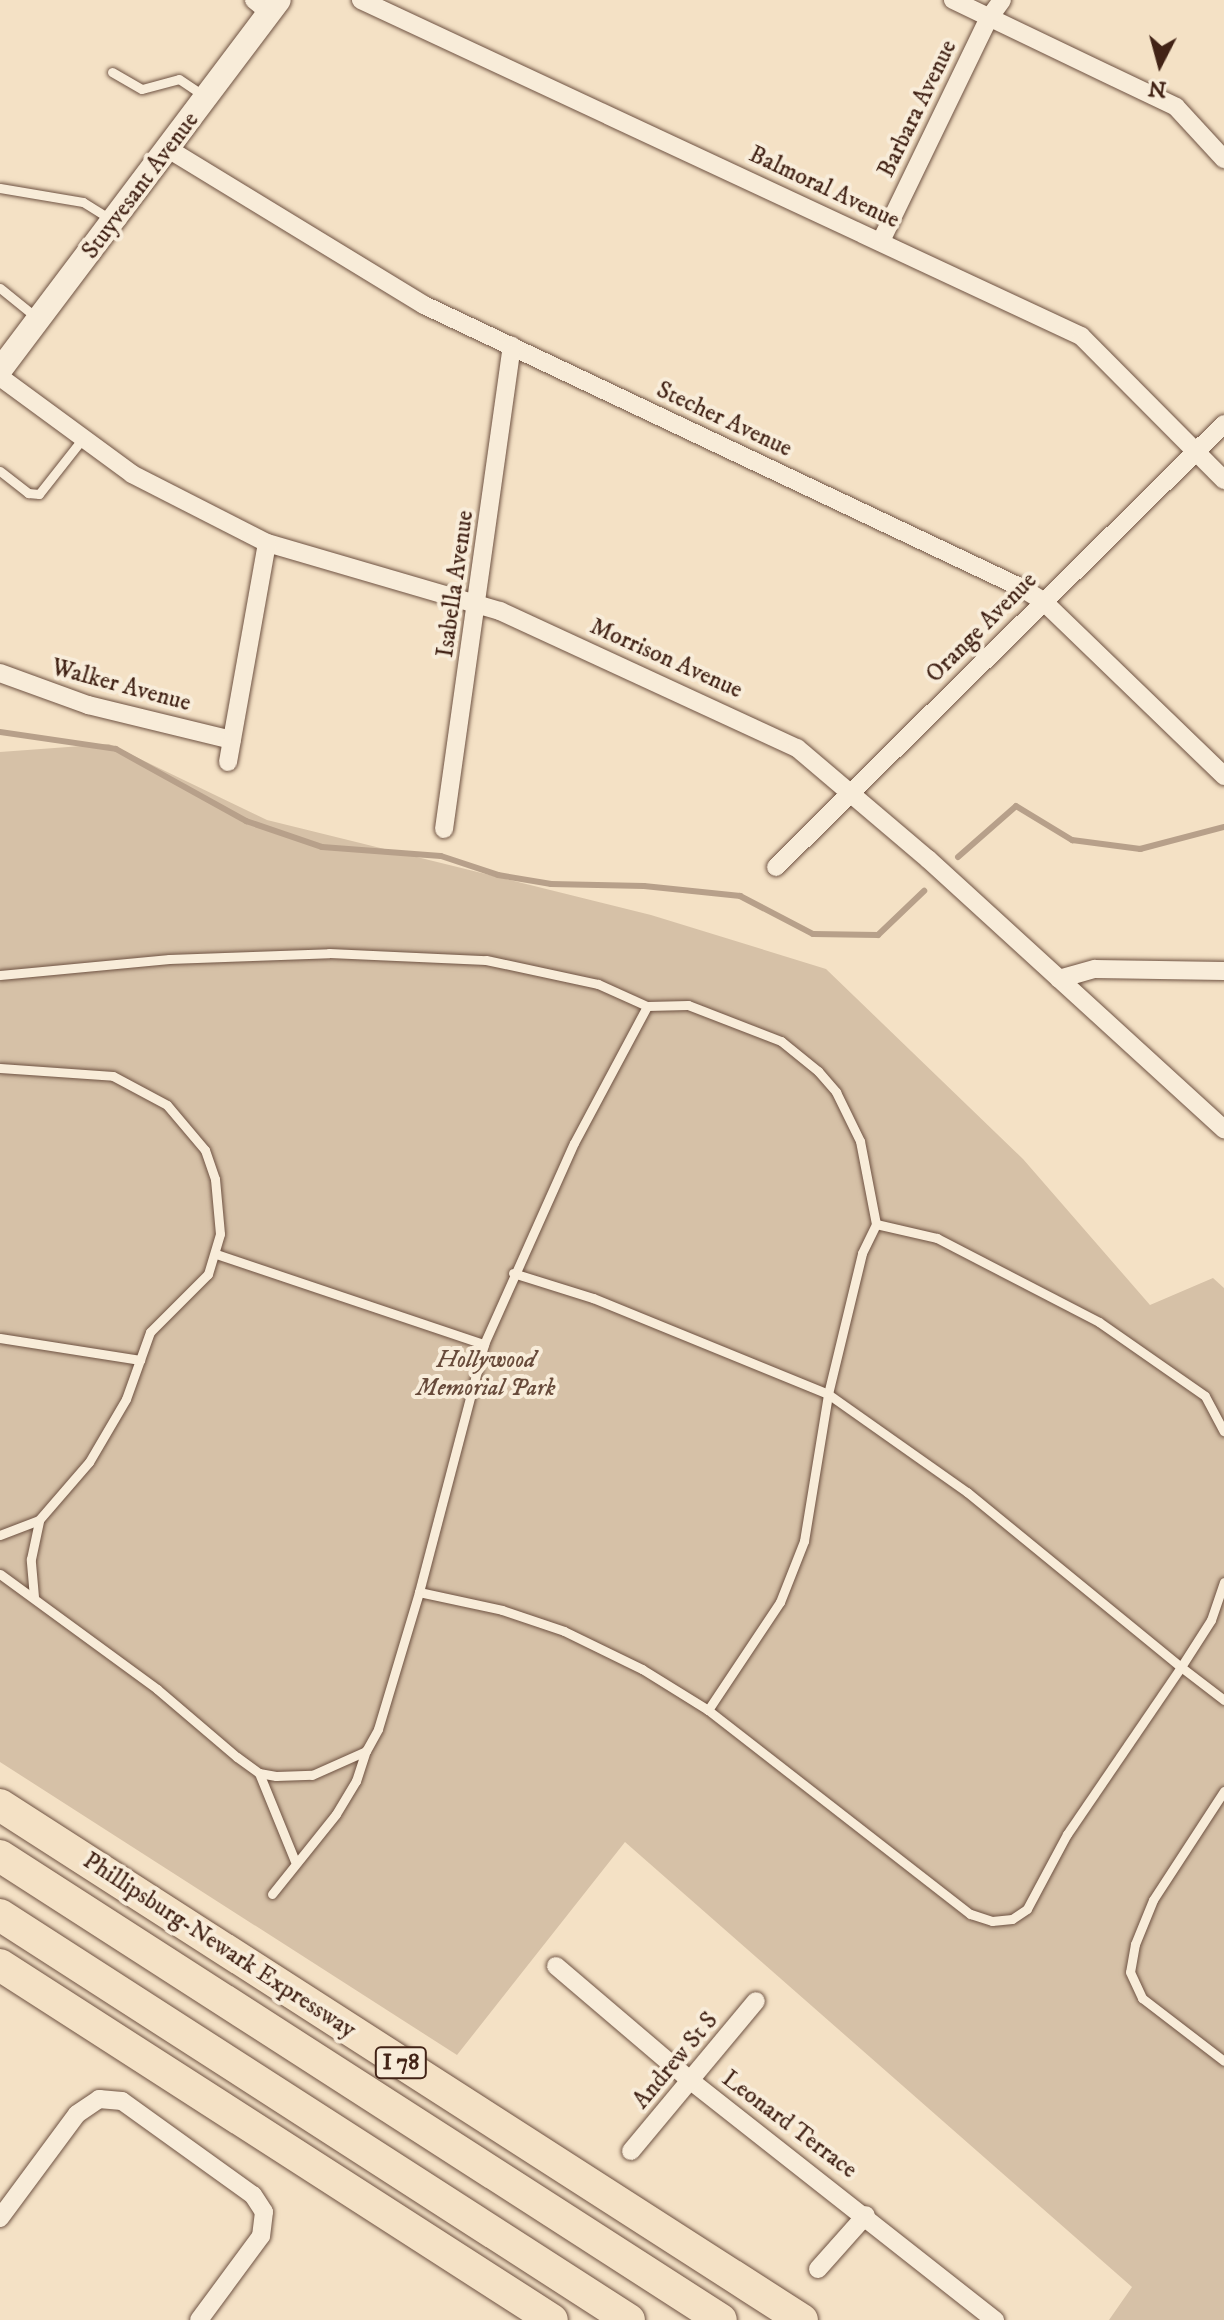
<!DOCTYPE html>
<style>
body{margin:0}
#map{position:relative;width:1224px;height:2320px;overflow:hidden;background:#f4e1c5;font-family:"IM FELL DW Pica",serif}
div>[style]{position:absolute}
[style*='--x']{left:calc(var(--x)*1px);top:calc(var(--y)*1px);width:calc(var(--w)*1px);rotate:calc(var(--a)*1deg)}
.green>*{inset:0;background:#d6c1a7}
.stream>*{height:6px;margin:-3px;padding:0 3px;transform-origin:3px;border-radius:3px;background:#b7a08a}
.roads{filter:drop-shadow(0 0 2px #6e5242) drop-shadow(0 0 2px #6e5242)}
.service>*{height:9px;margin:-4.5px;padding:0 4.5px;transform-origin:4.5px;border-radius:4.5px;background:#f8ecd9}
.minor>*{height:18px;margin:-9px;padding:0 9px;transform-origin:9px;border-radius:9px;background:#f8ecd9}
.secondary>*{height:24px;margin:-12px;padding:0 12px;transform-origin:12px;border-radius:12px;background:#f8ecd9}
.motorway>*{height:32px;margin:-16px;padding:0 16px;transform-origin:16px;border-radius:16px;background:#f4e1c5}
span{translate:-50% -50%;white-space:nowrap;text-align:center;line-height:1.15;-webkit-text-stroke:8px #f8ecd9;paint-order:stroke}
.shield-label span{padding:2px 6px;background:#f8ecd9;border:2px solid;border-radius:6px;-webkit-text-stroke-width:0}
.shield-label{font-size:22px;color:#422316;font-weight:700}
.street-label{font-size:24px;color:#422316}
.park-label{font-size:24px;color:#674a3a;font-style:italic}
.north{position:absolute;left:1120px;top:24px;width:80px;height:80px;-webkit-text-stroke:6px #f8ecd9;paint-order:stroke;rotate:186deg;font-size:22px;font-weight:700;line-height:32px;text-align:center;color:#422316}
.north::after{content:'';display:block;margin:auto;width:28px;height:36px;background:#422316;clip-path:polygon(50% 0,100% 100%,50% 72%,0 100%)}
</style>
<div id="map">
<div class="green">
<i style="clip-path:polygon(109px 744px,267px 820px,651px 915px,826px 969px,1023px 1159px,1150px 1305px,1213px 1278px,1224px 1288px,1224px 2320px,1109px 2320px,1132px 2287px,625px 1842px,457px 2055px,0 1762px,0 752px)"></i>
</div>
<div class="stream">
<i style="--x:0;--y:732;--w:117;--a:8.3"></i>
<i style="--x:116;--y:749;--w:149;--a:29"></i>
<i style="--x:246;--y:821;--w:80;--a:18.9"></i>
<i style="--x:322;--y:847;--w:119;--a:4.3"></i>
<i style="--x:441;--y:856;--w:60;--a:18.4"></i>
<i style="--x:498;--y:875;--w:54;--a:9.6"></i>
<i style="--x:551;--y:884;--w:93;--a:1.2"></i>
<i style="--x:644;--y:886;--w:97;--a:5.9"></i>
<i style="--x:740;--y:896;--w:82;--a:27.5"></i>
<i style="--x:813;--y:934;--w:65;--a:0.9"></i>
<i style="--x:878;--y:935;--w:64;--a:-43.7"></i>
<i style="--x:958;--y:857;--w:77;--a:-41.3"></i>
<i style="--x:1016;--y:806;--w:66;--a:31.3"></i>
<i style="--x:1072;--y:840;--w:69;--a:7.5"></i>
<i style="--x:1140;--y:849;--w:87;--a:-14.7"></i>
</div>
<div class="roads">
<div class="service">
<i style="--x:112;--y:72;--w:34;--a:30"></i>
<i style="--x:142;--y:89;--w:38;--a:-15"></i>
<i style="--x:179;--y:79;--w:30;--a:34"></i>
<i style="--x:0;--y:188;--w:84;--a:9.6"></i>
<i style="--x:83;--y:202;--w:34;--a:32"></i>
<i style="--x:0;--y:288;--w:46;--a:38.9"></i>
<i style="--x:0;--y:471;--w:36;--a:38"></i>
<i style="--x:28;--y:493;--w:11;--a:5"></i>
<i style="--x:39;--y:494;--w:71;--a:-51.8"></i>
<i style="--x:0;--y:975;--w:170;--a:-5.4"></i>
<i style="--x:169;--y:959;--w:160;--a:-2.1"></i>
<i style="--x:329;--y:953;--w:157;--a:2.6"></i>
<i style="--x:486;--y:960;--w:115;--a:12.1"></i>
<i style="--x:598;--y:984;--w:54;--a:24.2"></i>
<i style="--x:0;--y:1068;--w:113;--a:4"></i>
<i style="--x:113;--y:1076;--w:61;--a:28.2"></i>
<i style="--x:167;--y:1105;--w:59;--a:49.8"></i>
<i style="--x:205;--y:1150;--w:31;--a:71"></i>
<i style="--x:215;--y:1179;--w:55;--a:84.8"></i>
<i style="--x:220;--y:1234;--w:42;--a:106.7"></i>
<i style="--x:208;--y:1274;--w:82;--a:135"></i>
<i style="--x:150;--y:1332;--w:71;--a:109.7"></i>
<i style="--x:126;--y:1399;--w:73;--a:120.4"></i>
<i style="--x:89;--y:1462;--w:77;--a:130.8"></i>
<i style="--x:39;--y:1520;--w:42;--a:159"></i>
<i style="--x:216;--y:1254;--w:283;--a:18.6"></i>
<i style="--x:484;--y:1344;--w:220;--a:-65.9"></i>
<i style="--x:574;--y:1143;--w:155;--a:-61.9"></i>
<i style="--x:647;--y:1006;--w:41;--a:-1.4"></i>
<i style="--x:688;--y:1005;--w:100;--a:21.2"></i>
<i style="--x:781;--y:1041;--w:48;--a:39"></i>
<i style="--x:818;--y:1071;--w:28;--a:49"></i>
<i style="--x:836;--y:1092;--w:55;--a:63.9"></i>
<i style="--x:860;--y:1141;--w:85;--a:79.1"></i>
<i style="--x:876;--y:1224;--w:63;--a:12.9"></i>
<i style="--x:937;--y:1238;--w:182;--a:27.4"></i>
<i style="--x:1099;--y:1322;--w:129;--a:34.9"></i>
<i style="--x:1205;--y:1396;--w:40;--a:62"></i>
<i style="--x:513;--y:1273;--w:84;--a:17.4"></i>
<i style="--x:593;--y:1298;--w:254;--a:22.2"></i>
<i style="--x:828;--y:1394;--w:145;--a:-76.4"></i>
<i style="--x:862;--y:1253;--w:32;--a:-64"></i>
<i style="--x:0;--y:1338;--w:142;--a:8.9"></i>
<i style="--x:0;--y:1574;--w:195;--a:36.2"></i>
<i style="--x:157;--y:1689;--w:105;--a:40.4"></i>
<i style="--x:237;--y:1757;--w:27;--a:36"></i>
<i style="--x:259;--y:1773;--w:17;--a:10"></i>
<i style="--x:276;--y:1776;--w:36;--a:-2"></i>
<i style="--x:312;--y:1775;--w:59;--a:-24"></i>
<i style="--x:366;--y:1751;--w:25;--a:-61"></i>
<i style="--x:378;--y:1729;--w:143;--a:-73.3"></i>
<i style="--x:419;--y:1592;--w:85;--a:12.2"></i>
<i style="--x:502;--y:1610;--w:65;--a:18.7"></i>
<i style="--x:564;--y:1631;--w:87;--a:26"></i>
<i style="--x:642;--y:1669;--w:78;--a:31.8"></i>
<i style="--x:708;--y:1710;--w:130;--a:-56.3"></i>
<i style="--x:780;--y:1602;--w:66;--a:-68.5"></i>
<i style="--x:804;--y:1541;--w:149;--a:-80.7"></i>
<i style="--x:828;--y:1394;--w:170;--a:35.2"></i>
<i style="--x:967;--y:1492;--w:276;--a:39.3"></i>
<i style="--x:1181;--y:1667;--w:202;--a:124.3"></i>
<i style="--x:1067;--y:1834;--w:85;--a:118.1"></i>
<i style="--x:1027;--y:1909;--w:18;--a:146"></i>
<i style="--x:1012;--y:1919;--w:20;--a:174"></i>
<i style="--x:992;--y:1921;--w:23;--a:-162"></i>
<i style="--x:970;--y:1914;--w:332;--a:-142.1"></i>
<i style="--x:1224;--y:1582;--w:40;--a:108.9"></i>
<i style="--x:1211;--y:1620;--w:56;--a:122.6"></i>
<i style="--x:1181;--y:1667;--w:54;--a:37.5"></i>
<i style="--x:419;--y:1592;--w:256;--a:-75.3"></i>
<i style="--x:34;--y:1597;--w:38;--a:-95"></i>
<i style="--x:31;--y:1559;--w:40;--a:-78"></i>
<i style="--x:259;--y:1773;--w:95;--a:67.8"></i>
<i style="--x:1224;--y:1791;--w:130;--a:123.1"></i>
<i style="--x:1153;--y:1900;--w:48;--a:112.2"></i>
<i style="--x:1135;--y:1944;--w:28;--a:100"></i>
<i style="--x:1130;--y:1972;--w:29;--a:65"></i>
<i style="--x:1142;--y:1998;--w:103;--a:37.5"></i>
<i style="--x:272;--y:1894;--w:102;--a:-51.3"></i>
<i style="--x:336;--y:1814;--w:39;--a:-59"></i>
<i style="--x:356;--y:1781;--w:32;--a:-72"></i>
</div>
<div class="minor">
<i style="--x:254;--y:0;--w:19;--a:39"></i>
<i style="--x:361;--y:0;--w:795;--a:25.02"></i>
<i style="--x:1081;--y:336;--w:203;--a:45.2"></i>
<i style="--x:953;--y:0;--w:247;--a:25.6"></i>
<i style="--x:1176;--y:107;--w:71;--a:47.3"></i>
<i style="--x:170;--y:150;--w:298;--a:31.4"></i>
<i style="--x:424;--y:305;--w:662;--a:25.33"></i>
<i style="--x:1022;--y:588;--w:25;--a:32"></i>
<i style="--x:1043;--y:601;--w:252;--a:44"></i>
<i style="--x:881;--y:241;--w:248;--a:-64.2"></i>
<i style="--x:989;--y:18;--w:22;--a:-54"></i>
<i style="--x:0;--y:377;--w:164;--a:36.3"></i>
<i style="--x:132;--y:474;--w:152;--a:27.1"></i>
<i style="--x:267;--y:543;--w:243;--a:16.3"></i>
<i style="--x:500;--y:611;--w:327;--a:24.8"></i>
<i style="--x:797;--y:748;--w:172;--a:40.3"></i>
<i style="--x:928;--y:859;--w:401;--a:42.4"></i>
<i style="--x:0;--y:673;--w:94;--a:20"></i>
<i style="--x:88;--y:705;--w:148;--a:13.7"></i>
<i style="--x:228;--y:762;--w:222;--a:-79.9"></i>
<i style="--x:444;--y:829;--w:488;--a:-82"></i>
<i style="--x:776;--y:867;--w:630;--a:-44.68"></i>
<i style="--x:1059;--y:979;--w:37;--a:-16"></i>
<i style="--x:1095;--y:969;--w:129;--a:0.9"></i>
<i style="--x:556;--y:1966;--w:177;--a:40.4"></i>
<i style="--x:691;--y:2081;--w:387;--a:38.2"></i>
<i style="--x:631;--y:2151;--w:195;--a:-50.2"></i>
<i style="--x:0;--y:2218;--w:129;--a:-53.5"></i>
<i style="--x:77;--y:2114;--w:27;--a:-34"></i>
<i style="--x:99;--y:2099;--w:23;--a:5"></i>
<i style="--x:122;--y:2101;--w:161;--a:35.7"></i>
<i style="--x:253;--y:2195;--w:20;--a:57"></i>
<i style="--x:264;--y:2212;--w:24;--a:97"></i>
<i style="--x:261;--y:2236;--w:104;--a:126.4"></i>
<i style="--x:818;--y:2269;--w:72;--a:-48.4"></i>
</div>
<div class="secondary">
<i style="--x:0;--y:370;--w:463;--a:-53"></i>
</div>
<div class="motorway">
<i style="--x:0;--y:1805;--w:953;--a:32.71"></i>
<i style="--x:0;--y:1856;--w:857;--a:32.76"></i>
<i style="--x:0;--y:1915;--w:748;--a:32.78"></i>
<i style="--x:0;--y:1965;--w:656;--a:32.75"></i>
</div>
</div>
<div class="shield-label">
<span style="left:401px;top:2063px">I 78</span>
</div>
<div class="street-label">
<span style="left:918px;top:109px;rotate:-64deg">Barbara Avenue</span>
<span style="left:141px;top:186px;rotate:-53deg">Stuyvesant Avenue</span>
<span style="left:824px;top:188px;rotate:25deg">Balmoral Avenue</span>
<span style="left:724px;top:420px;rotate:25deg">Stecher Avenue</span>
<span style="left:456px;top:584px;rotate:-82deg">Isabella Avenue</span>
<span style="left:982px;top:628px;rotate:-45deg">Orange Avenue</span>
<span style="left:666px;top:659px;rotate:24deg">Morrison Avenue</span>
<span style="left:121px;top:686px;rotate:15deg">Walker Avenue</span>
<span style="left:219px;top:1946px;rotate:33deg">Phillipsburg-Newark Expressway</span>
<span style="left:676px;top:2061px;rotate:-50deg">Andrew St S</span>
<span style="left:789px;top:2125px;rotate:37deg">Leonard Terrace</span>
</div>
<div class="park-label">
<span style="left:486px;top:1375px">Hollywood<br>Memorial Park</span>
</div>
<div class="north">N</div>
</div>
